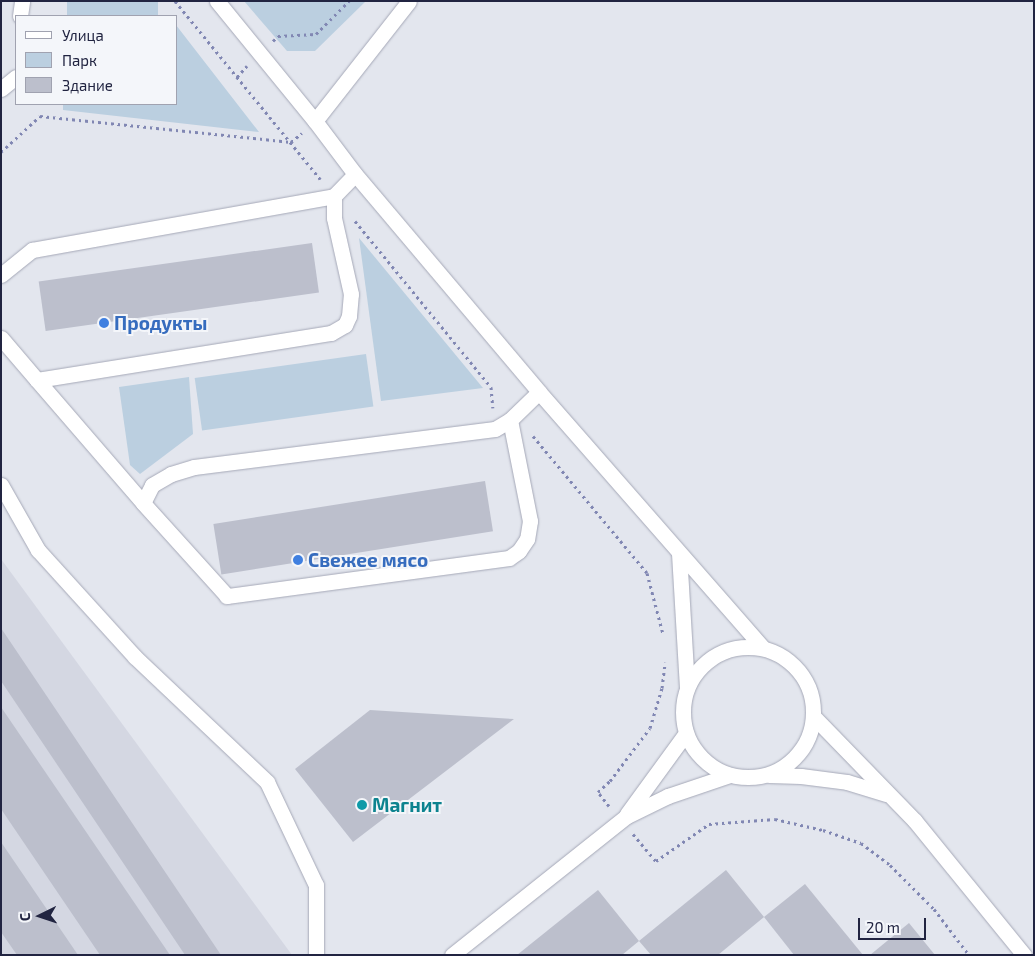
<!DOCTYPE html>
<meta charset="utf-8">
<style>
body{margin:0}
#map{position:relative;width:1035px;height:956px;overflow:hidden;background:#e3e6ee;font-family:"Exo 2",sans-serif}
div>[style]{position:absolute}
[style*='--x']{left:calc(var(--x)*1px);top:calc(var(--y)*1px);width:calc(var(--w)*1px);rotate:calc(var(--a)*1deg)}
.built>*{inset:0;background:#d4d7e2}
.green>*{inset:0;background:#bbcfe0;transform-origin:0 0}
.building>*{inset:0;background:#bcbfcc;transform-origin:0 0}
.path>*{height:3px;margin-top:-1.5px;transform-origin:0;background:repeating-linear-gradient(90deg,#8187b3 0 2.5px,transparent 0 6.5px)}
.roads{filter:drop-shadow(0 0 1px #a5a8b7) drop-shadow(0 0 1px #a5a8b7)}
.minor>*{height:15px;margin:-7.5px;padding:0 7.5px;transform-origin:7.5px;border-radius:7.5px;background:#fff}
.minor>.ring{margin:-7.5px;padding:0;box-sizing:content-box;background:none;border:15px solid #fff;border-radius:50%}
.dots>*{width:14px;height:14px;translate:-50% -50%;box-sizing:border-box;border:2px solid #f4f6fa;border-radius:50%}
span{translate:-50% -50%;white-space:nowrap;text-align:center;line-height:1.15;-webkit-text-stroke:4px #f4f6fa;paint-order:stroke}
.shop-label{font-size:19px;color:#366cbe;font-weight:700}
.left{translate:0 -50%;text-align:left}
.culture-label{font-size:19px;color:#0d838f;font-weight:700}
.frame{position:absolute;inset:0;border:2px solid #212441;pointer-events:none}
.legend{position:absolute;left:15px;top:15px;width:162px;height:90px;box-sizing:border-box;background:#f4f6fa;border:1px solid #a0a2b0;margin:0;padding:6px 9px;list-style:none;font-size:15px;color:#212441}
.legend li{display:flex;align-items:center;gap:10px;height:25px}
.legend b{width:25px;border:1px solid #a0a2b0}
.north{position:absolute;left:15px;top:891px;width:50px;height:50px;-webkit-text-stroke:4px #f4f6fa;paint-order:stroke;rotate:266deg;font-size:14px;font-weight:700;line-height:20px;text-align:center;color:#212441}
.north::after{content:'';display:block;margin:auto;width:18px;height:22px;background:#212441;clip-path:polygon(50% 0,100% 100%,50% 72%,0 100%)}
.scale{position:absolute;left:858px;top:918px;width:68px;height:22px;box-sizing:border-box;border:2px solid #212441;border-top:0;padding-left:6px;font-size:15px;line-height:18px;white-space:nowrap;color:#212441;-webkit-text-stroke:4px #f4f6fa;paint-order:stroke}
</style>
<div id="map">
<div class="built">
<i style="clip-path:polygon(1px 559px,292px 955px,1px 955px)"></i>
</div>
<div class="green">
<i style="left:67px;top:1px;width:91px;height:15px"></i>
<i style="clip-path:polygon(244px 1px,366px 1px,315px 51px,287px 51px)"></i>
<i style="clip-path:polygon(176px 25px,259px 132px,63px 110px,63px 104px,176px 104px)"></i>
<i style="clip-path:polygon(359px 238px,483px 388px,381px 401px)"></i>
<i style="left:366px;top:354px;width:53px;height:173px;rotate:82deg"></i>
<i style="clip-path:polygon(189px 377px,193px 434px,140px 474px,130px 465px,119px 387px)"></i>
</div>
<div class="building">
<i style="left:312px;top:243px;width:50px;height:276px;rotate:82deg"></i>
<i style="left:485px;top:481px;width:51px;height:275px;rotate:81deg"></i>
<i style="clip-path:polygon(1px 628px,221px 955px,185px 955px,1px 681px)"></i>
<i style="clip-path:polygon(1px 707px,170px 955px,100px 955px,1px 809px)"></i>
<i style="clip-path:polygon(370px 710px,514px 719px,353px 842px,295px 769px)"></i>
<i style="clip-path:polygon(1px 842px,78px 955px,17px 955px,1px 932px)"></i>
<i style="clip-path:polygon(726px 870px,764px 917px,718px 955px,651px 955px,639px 941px)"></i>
<i style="clip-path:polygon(805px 884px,863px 955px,794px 955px,764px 917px)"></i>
<i style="clip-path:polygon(598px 890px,639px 941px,622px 955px,517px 955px)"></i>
<i style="clip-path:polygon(909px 923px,935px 955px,870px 955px)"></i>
</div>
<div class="path">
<i style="--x:175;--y:1;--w:230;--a:50.8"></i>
<i style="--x:273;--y:41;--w:7;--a:-45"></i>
<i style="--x:278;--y:36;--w:38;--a:-3"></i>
<i style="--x:316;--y:34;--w:47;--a:-45"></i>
<i style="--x:237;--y:77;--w:15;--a:-48"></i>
<i style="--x:1;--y:152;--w:53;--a:-42.7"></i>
<i style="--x:40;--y:116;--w:252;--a:5.9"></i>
<i style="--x:291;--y:142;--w:14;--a:-39"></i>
<i style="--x:355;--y:221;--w:215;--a:50.7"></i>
<i style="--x:491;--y:387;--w:21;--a:85"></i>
<i style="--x:533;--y:436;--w:178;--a:50.2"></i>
<i style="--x:647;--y:573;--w:63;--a:75.3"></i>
<i style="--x:609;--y:806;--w:18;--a:-128"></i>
<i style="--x:598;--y:792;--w:16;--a:-43"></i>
<i style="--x:610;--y:781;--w:66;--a:-53"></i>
<i style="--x:650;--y:728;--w:42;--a:-73.3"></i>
<i style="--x:662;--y:688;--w:26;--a:-83"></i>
<i style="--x:633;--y:834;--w:35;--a:50"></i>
<i style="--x:656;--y:861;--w:65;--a:-34.9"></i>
<i style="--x:709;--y:824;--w:66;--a:-4.3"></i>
<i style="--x:775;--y:819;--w:49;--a:12.9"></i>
<i style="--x:823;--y:830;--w:40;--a:18.9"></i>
<i style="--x:861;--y:843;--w:36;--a:37"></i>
<i style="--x:890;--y:865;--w:62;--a:45"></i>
<i style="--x:934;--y:909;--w:58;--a:52.7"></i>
</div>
<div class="roads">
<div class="minor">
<i style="--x:217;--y:1;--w:155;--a:50.8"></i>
<i style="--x:315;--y:121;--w:66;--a:53"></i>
<i style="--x:355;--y:174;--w:285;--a:49.8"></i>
<i style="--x:539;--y:392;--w:339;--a:48.8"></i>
<i style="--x:20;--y:16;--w:15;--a:-82"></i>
<i style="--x:1;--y:89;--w:19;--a:-39"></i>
<i style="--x:315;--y:121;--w:152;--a:-51.9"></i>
<i style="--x:1;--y:275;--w:40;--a:-39"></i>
<i style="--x:32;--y:250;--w:307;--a:-10.1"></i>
<i style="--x:334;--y:196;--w:30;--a:-46"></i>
<i style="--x:1;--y:338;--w:55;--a:49.4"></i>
<i style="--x:37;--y:380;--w:298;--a:-9.1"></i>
<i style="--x:331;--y:333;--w:16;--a:-30"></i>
<i style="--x:345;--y:325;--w:10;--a:-66"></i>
<i style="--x:349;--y:316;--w:22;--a:-85"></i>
<i style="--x:351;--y:294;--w:78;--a:-102.6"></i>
<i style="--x:334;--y:218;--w:22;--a:-90"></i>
<i style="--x:37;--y:380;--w:162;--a:49.2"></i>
<i style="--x:510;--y:420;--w:103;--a:78.8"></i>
<i style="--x:530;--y:521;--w:18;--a:99"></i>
<i style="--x:527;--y:539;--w:14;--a:124"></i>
<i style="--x:519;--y:551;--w:12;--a:145"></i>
<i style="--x:509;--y:558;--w:285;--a:172.3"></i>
<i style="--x:227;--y:596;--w:125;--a:-132.1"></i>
<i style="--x:143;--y:503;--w:20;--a:-63"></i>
<i style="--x:152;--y:485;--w:22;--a:-30"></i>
<i style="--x:171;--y:474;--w:24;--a:-17"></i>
<i style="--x:194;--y:467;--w:303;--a:-7.2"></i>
<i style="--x:495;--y:429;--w:17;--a:-31"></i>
<i style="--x:510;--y:420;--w:40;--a:-44"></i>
<i style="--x:1;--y:485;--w:75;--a:60.4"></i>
<i style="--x:38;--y:550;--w:144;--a:47.8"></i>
<i style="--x:135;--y:657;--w:182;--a:43.4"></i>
<i style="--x:267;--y:782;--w:114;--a:64.6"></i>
<i style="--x:316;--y:885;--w:70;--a:90"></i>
<i style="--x:679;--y:553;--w:134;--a:86.6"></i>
<i class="ring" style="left:683px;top:647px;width:115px;height:115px"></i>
<i style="--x:813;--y:716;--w:146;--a:45.8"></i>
<i style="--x:915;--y:821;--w:173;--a:50.9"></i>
<i style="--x:769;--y:775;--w:32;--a:2"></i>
<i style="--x:801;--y:776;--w:46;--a:7.4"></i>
<i style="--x:847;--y:782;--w:41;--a:17.1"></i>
<i style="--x:627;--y:814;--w:100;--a:-53.9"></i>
<i style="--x:452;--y:955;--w:223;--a:-38.5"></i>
<i style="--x:627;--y:816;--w:46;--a:-26"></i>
<i style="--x:668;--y:796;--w:65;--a:-18.7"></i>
</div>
</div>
<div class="dots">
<i style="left:104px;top:323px;background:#3f7fe0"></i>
<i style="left:298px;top:560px;background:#3f7fe0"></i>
<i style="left:362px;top:805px;background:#0f9aa8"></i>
</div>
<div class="shop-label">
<span class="left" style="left:114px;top:323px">Продукты</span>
<span class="left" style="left:308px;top:560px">Свежее мясо</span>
</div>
<div class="culture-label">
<span class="left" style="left:372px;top:805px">Магнит</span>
</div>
<div class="frame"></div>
<ul class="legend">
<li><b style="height:6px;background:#fff"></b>Улица</li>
<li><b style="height:14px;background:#bbcfe0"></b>Парк</li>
<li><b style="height:14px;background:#bcbfcc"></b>Здание</li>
</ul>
<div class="north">С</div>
<div class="scale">20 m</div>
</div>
